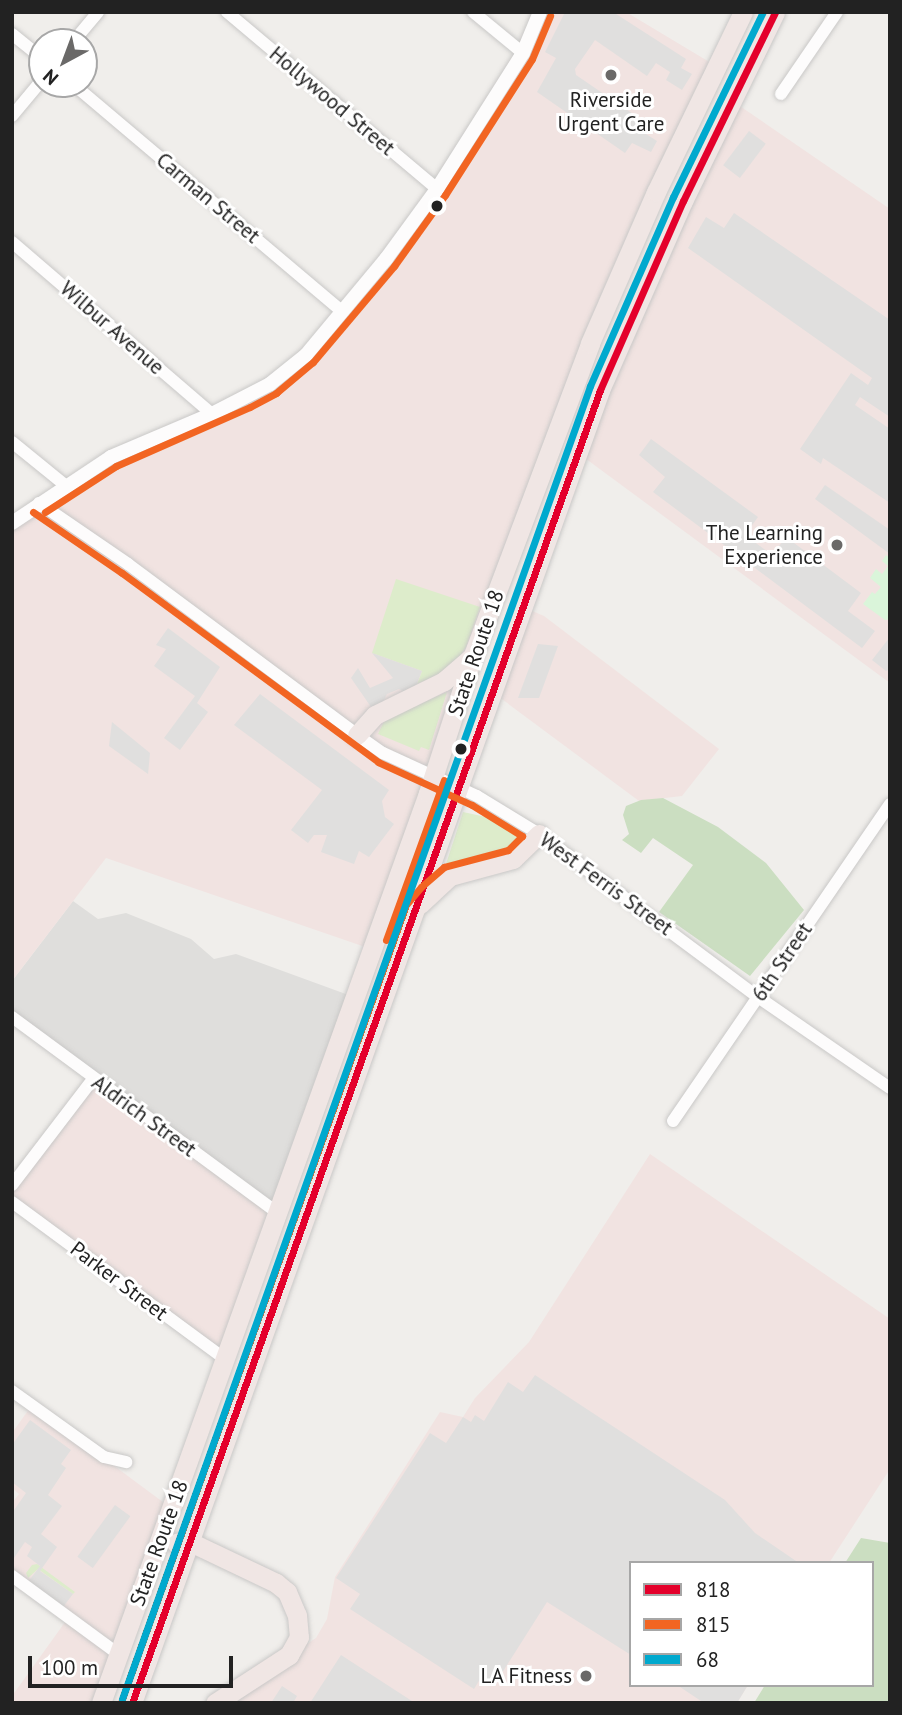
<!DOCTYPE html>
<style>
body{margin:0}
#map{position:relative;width:902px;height:1715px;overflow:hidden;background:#f0eeeb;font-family:"PT Sans",sans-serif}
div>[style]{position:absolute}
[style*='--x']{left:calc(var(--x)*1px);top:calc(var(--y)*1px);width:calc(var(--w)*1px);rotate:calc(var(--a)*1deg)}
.residential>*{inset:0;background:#dfdedc}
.commercial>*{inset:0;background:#f1e3e1}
.grass>*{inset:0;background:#ddeccb}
.forest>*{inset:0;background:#cbdec1}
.park>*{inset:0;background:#daf5da}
.parking>*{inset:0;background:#e0dfde;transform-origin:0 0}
.roads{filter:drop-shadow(0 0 2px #c9c8c7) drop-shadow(0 0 2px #c9c8c7)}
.minor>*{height:12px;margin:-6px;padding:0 6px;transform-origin:6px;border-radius:6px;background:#fdfcfc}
.tertiary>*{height:14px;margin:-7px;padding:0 7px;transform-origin:7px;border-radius:7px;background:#fdfcfc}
.trunk>*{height:19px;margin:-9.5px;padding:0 9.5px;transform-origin:9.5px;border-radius:9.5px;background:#f0e6e4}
.bus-1>*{height:7px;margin:-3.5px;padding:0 3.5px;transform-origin:3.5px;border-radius:3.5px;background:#e4002b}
.bus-2>*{height:7px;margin:-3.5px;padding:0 3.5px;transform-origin:3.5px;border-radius:3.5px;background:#f26522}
.bus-3>*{height:7px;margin:-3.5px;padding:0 3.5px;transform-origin:3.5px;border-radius:3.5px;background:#00a9ce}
.dots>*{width:19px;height:19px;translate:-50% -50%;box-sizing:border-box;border:4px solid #fff;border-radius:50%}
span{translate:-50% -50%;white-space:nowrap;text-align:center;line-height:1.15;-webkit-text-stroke:6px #fff;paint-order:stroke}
.poi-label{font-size:21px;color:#222}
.right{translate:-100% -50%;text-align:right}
.street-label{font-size:21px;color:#222}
.frame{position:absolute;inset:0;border:14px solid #222;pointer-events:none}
.legend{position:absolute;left:629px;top:1561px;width:245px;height:126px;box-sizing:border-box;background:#fff;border:2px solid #a7a7a7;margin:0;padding:9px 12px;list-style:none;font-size:21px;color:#222}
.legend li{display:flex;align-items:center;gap:14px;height:35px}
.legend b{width:35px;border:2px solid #a7a7a7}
.north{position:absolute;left:28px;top:28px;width:70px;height:70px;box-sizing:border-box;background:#fff;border:2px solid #a7a7a7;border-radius:50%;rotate:221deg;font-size:19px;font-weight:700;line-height:28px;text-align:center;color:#222}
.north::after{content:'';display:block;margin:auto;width:24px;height:32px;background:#6a6968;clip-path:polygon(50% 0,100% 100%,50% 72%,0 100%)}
.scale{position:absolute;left:28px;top:1656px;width:205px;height:32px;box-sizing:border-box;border:4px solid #222;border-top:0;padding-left:9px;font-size:21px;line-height:24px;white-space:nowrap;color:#222;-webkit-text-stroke:5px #fff;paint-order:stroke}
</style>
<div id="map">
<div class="residential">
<i style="clip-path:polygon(73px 901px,98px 919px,126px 913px,191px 939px,214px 959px,236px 954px,354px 997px,278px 1213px,12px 1017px,12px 981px)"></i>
</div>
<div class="commercial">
<i style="clip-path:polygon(540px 12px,626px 12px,716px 66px,656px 192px,371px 949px,106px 858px,12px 981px,12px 523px,65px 485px,270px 384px,386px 259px)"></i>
<i style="clip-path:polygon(731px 100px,890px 209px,890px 683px,578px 453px)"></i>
<i style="clip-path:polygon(521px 606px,544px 616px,719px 749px,682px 796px,639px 801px,491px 691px)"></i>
<i style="clip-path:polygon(93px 1079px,278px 1213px,226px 1360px,12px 1202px,12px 1185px)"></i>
<i style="clip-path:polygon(650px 1154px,890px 1319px,890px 1469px,829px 1563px,631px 1563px,631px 1685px,748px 1685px,737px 1703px,215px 1703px,316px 1638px,327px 1619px,335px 1577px,440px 1412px,463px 1417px,475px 1398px,529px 1342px)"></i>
<i style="clip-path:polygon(32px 1405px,171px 1508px,101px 1703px,12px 1702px,12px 1696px,68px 1618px,12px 1576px,12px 1503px,19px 1494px,12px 1488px,12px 1433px)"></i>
</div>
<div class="grass">
<i style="clip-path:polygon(396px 579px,480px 607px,466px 647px,456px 662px,448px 671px,417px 684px,422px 671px,372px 653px)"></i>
<i style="clip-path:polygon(447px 692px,429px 750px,421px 747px,419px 751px,378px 734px,385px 719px)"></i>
<i style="clip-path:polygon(463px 812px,486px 817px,519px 834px,522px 839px,512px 853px,444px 870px)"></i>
<i style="clip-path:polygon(37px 1564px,75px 1592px,73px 1594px,38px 1569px,28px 1578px,26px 1573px,32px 1565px)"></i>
</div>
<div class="forest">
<i style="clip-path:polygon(663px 798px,718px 827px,766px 863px,804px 910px,750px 976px,659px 912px,693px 865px,653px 838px,641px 853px,622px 840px,629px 834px,623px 815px,626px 806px,641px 800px)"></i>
<i style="clip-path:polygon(861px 1538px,890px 1543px,890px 1703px,754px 1703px,765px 1685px,872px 1685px,872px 1563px,845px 1563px)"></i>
</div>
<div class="park">
<i style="clip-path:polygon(886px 555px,890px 558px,890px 619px,885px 620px,863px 604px,872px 592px,875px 594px,881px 587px,870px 578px,876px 569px,882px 574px,888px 566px,882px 561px)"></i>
</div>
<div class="parking">
<i style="clip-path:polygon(565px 12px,613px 12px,686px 59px,681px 68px,692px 74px,682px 90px,666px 80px,670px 72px,656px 63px,647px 76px,595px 40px,575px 69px,576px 75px,639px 118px,635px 127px,657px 141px,651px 152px,632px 143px,625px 153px,537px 92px,556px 58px,545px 52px)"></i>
<i style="left:749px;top:131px;width:21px;height:43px;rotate:37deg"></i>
<i style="clip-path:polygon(734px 213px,890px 320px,890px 417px,860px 397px,855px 405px,890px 429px,890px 503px,823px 458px,821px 464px,800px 449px,851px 373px,868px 385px,872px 378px,688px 248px,706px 217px,724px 228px)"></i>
<i style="clip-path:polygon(651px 439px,758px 517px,745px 535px,772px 555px,786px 537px,861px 593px,848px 611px,875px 631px,862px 648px,653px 492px,665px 477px,639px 455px)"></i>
<i style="clip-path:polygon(825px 485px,890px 530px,890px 554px,815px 499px)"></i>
<i style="clip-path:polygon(168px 628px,220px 667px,197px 703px,208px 712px,180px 750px,164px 738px,195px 696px,154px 666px,166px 649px,156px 645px)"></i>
<i style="clip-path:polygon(890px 637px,890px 669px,886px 671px,872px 660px)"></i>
<i style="clip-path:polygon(538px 644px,558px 646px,539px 698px,518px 698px)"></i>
<i style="clip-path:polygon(372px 653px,422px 671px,417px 683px,420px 686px,405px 692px,399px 689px,387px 694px,383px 702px,371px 707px,351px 678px,358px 668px,370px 688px,393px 678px)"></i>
<i style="clip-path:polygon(260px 694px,389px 790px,382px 801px,385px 817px,394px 824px,369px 857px,359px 851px,354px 864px,321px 852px,327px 835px,314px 835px,308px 843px,291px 830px,322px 790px,234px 725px)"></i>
<i style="clip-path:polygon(112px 722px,150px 753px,148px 774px,109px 746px)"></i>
<i style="clip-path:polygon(535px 1375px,725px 1500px,755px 1533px,799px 1563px,631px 1563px,631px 1655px,547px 1602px,495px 1684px,482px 1676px,474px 1689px,350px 1609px,360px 1594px,336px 1578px,430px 1433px,446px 1443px,463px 1417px,471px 1422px,475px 1415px,484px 1421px,508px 1382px,523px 1392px)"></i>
<i style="clip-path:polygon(30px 1420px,71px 1450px,61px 1464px,66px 1468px,48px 1495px,62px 1506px,41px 1534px,57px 1547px,40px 1571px,73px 1594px,60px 1611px,25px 1586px,40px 1566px,27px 1556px,32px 1547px,25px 1542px,14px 1558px,12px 1556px,12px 1513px,26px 1493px,12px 1482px,12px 1445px)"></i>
<i style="left:115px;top:1505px;width:19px;height:64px;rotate:36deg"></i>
<i style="clip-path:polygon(341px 1655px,415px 1703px,310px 1703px)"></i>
<i style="clip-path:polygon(677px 1685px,748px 1685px,737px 1703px,704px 1703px)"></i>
<i style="clip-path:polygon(282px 1686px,297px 1696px,293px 1703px,271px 1703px)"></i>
</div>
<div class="roads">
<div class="minor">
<i style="--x:227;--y:12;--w:275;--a:40.1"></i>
<i style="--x:473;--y:12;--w:65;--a:39.4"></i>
<i style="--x:12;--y:34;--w:38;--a:39"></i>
<i style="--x:73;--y:42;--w:39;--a:-50"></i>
<i style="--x:73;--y:84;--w:353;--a:40.2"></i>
<i style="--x:781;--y:94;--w:99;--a:-55.7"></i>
<i style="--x:12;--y:116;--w:47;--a:-50.2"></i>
<i style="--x:12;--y:242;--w:264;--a:40.7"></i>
<i style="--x:12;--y:442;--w:68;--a:39.1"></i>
<i style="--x:39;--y:503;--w:108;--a:34.4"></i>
<i style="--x:128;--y:564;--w:286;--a:36.7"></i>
<i style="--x:357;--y:735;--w:32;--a:35"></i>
<i style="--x:383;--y:753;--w:103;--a:24.6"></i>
<i style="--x:477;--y:796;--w:73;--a:31.5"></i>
<i style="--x:539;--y:834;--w:273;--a:36.7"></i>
<i style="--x:758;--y:997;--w:160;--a:34.6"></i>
<i style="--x:12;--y:1017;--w:330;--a:36.4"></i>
<i style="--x:673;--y:1121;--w:384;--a:-55.6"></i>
<i style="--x:12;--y:1185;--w:133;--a:-52.6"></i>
<i style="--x:12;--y:1202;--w:266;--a:36.4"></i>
<i style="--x:12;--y:1391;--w:113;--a:35.7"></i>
<i style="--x:104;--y:1457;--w:23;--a:13"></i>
<i style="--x:12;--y:1576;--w:132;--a:36.3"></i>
</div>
<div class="tertiary">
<i style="--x:12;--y:523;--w:119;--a:-33.7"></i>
<i style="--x:111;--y:457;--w:110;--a:-23.1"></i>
<i style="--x:212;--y:414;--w:65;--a:-27.3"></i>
<i style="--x:270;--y:384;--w:46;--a:-38.9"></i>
<i style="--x:306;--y:355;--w:125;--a:-50.2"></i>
<i style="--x:386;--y:259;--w:87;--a:-53.9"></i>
<i style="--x:437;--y:189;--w:161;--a:-57.7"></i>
<i style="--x:523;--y:53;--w:44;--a:-67.5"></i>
</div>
<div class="trunk">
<i style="--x:357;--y:735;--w:27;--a:-48"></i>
<i style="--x:375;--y:715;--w:77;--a:-26.2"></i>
<i style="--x:444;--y:681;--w:38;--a:-41"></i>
<i style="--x:420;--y:904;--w:41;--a:-43"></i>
<i style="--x:450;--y:876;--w:65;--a:-15.1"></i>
<i style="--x:513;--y:859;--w:36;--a:-44"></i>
<i style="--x:176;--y:1543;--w:12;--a:-9"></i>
<i style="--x:188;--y:1541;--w:98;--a:25.5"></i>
<i style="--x:276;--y:1583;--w:14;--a:39"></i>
<i style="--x:287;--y:1592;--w:25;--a:67"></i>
<i style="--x:297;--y:1615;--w:22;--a:85"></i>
<i style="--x:299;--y:1637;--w:21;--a:119"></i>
<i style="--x:289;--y:1655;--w:88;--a:147"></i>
<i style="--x:101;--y:1703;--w:967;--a:-70.23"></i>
<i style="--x:428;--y:793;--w:145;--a:-71.9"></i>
<i style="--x:473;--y:655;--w:333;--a:-69.4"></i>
<i style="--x:590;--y:343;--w:165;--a:-66.4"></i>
<i style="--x:656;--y:192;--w:200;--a:-64.2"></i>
<i style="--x:132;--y:1703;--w:1394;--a:-70.38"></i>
<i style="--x:600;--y:390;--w:206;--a:-66.3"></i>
<i style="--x:683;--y:201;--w:210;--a:-64"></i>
</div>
</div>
<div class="bus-1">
<i style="--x:132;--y:1703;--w:1394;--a:-70.38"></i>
<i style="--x:600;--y:390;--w:206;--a:-66.3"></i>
<i style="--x:683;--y:201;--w:210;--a:-64"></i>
</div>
<div class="bus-2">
<i style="--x:33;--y:512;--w:108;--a:34.4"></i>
<i style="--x:122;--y:573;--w:318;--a:36.4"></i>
<i style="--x:378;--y:762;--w:103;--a:24.6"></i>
<i style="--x:472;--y:805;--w:59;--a:31.8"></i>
<i style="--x:522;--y:836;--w:20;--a:135"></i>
<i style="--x:508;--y:850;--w:66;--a:165.1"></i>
<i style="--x:444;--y:867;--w:30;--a:139"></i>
<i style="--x:421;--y:887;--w:23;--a:130"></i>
<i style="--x:406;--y:905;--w:843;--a:109.68"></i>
<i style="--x:45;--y:512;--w:85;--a:-32.9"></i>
<i style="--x:116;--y:466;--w:146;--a:-23.8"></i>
<i style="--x:250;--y:407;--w:30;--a:-28"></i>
<i style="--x:276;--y:393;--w:48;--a:-40"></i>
<i style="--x:313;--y:362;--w:126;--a:-49.8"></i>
<i style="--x:394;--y:266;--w:87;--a:-54.3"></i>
<i style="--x:445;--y:195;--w:161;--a:-57.4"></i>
<i style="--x:532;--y:59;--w:47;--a:-67.3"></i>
<i style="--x:386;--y:940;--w:170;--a:-70.1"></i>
</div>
<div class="bus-3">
<i style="--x:122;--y:1699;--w:1394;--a:-70.38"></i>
<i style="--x:590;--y:386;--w:206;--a:-66.3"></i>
<i style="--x:673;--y:197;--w:206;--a:-64.1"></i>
</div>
<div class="dots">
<i style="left:611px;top:75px;background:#6a6968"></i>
<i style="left:437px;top:206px;background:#222"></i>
<i style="left:837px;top:545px;background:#6a6968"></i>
<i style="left:461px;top:749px;background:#222"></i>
<i style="left:586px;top:1676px;background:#6a6968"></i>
</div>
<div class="poi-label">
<span style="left:611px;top:112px">Riverside<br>Urgent Care</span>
<span class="right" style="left:823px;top:545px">The Learning<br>Experience</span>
<span class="right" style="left:572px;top:1676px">LA Fitness</span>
</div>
<div class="street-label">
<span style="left:332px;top:101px;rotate:40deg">Hollywood Street</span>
<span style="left:208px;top:198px;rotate:40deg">Carman Street</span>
<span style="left:112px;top:328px;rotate:41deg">Wilbur Avenue</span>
<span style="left:476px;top:653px;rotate:-71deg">State Route 18</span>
<span style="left:606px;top:884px;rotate:36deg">West Ferris Street</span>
<span style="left:782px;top:962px;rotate:-56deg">6th Street</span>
<span style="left:144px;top:1116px;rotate:36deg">Aldrich Street</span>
<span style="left:119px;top:1281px;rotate:37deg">Parker Street</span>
<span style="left:159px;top:1543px;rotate:-70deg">State Route 18</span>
</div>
<div class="frame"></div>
<ul class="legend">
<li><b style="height:9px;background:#e4002b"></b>818</li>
<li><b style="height:9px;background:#f26522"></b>815</li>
<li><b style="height:9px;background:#00a9ce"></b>68</li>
</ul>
<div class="north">N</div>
<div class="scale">100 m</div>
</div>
